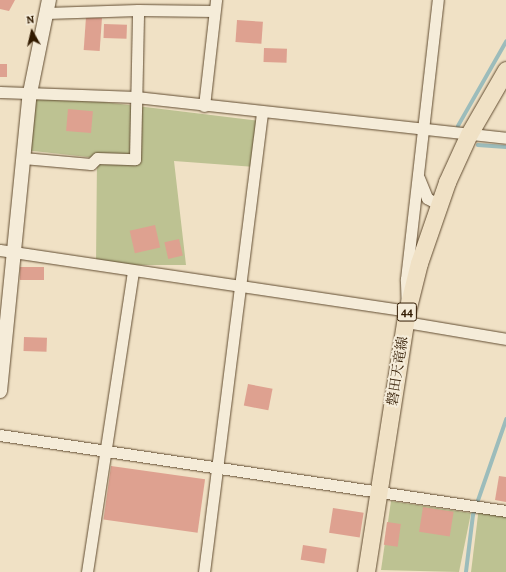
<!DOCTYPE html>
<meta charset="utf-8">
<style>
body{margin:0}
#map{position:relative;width:506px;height:572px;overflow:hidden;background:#f0e1c5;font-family:Alegreya,"Noto Serif JP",serif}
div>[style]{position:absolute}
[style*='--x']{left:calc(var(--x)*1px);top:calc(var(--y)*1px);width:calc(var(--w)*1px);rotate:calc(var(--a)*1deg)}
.green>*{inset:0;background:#bdc292}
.stream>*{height:3.5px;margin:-1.75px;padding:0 1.75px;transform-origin:1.75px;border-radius:1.75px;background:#9cbcbb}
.building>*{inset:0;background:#dea190;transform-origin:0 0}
.roads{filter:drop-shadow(0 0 1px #614c31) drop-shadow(0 0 1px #614c31)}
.minor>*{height:11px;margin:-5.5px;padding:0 5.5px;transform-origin:5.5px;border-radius:5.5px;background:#f5ecd9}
.tertiary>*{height:14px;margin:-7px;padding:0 7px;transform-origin:7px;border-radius:7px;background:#f5ecd9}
.primary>*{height:17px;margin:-8.5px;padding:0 8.5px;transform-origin:8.5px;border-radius:8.5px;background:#f0e1c5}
span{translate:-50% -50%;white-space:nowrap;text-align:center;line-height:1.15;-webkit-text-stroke:4px #f5ecd9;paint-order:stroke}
.shield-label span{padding:1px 3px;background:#f5ecd9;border:1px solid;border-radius:3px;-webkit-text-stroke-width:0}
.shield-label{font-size:13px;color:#311a00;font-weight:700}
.street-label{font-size:14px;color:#311a00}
.north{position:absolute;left:12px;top:12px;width:40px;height:40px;-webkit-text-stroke:3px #f5ecd9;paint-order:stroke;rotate:352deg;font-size:11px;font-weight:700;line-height:16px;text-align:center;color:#311a00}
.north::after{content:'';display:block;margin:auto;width:14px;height:18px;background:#311a00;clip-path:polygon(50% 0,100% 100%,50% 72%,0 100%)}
</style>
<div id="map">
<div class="green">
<i style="clip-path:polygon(30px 93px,261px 121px,255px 167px,174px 161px,186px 265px,96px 265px,97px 158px,24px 150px)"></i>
<i style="clip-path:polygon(391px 501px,471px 513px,459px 572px,381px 570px)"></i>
<i style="clip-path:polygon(479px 507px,506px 512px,506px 572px,471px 572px)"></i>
</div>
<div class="stream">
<i style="--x:458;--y:126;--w:97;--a:-60.3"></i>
<i style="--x:478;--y:145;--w:28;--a:4"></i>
<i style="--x:466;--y:572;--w:57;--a:-83"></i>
<i style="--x:473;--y:515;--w:101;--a:-70.8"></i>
</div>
<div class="building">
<i style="clip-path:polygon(0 0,15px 0,9px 11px,0 9px)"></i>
<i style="left:86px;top:17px;width:16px;height:33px;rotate:4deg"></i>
<i style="left:237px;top:20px;width:26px;height:22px;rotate:4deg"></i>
<i style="left:104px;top:24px;width:23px;height:14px;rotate:2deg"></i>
<i style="left:264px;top:48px;width:23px;height:14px;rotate:2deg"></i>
<i style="left:0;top:64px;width:7px;height:13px"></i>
<i style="left:68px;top:109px;width:25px;height:22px;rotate:5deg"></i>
<i style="left:155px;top:225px;width:23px;height:26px;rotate:77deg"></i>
<i style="left:179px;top:239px;width:17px;height:15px;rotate:77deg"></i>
<i style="left:20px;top:267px;width:24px;height:13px"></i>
<i style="left:24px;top:337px;width:23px;height:14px;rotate:2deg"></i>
<i style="left:248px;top:384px;width:25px;height:22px;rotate:11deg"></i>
<i style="left:111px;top:466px;width:95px;height:54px;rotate:8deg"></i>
<i style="clip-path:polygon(499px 476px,506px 477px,506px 502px,495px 500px)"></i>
<i style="left:423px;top:507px;width:31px;height:25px;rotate:9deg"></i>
<i style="left:333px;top:508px;width:31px;height:25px;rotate:9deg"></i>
<i style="left:387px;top:522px;width:14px;height:23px;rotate:8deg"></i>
<i style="left:303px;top:545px;width:24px;height:15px;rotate:9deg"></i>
</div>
<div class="roads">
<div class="minor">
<i style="--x:46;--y:13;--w:92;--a:-1.9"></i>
<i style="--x:138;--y:10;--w:76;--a:0.8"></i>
<i style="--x:0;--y:92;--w:136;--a:2.1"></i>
<i style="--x:136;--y:97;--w:372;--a:6.3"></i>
<i style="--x:204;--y:106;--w:107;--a:-83.5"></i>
<i style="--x:23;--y:158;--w:68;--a:5"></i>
<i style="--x:91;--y:164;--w:8;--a:-45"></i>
<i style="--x:97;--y:158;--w:38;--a:2"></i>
<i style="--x:135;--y:159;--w:149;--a:-88.8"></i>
<i style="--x:419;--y:178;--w:22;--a:68"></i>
<i style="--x:427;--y:198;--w:14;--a:30"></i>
<i style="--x:0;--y:250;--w:412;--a:8.5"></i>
<i style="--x:407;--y:311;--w:32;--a:-92"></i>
<i style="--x:406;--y:279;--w:281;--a:-83.5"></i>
<i style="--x:406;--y:322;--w:101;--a:9.6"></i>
<i style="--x:0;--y:435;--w:512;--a:8.54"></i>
<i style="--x:87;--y:572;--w:304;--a:-81.3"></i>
<i style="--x:204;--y:572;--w:464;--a:-82.8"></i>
</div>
<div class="tertiary">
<i style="--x:0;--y:391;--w:300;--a:-84.3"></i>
<i style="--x:30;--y:93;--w:95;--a:-78.5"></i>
</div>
<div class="primary">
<i style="--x:366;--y:572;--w:264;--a:-81.1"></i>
<i style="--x:407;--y:311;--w:49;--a:-76"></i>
<i style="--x:419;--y:263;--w:86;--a:-70.9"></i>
<i style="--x:447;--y:182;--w:53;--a:-65.4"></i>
<i style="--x:469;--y:134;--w:74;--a:-60"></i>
</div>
</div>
<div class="shield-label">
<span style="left:407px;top:312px">44</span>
</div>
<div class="street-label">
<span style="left:398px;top:371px;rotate:-81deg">磐田天竜線</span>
</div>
<div class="north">N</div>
</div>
